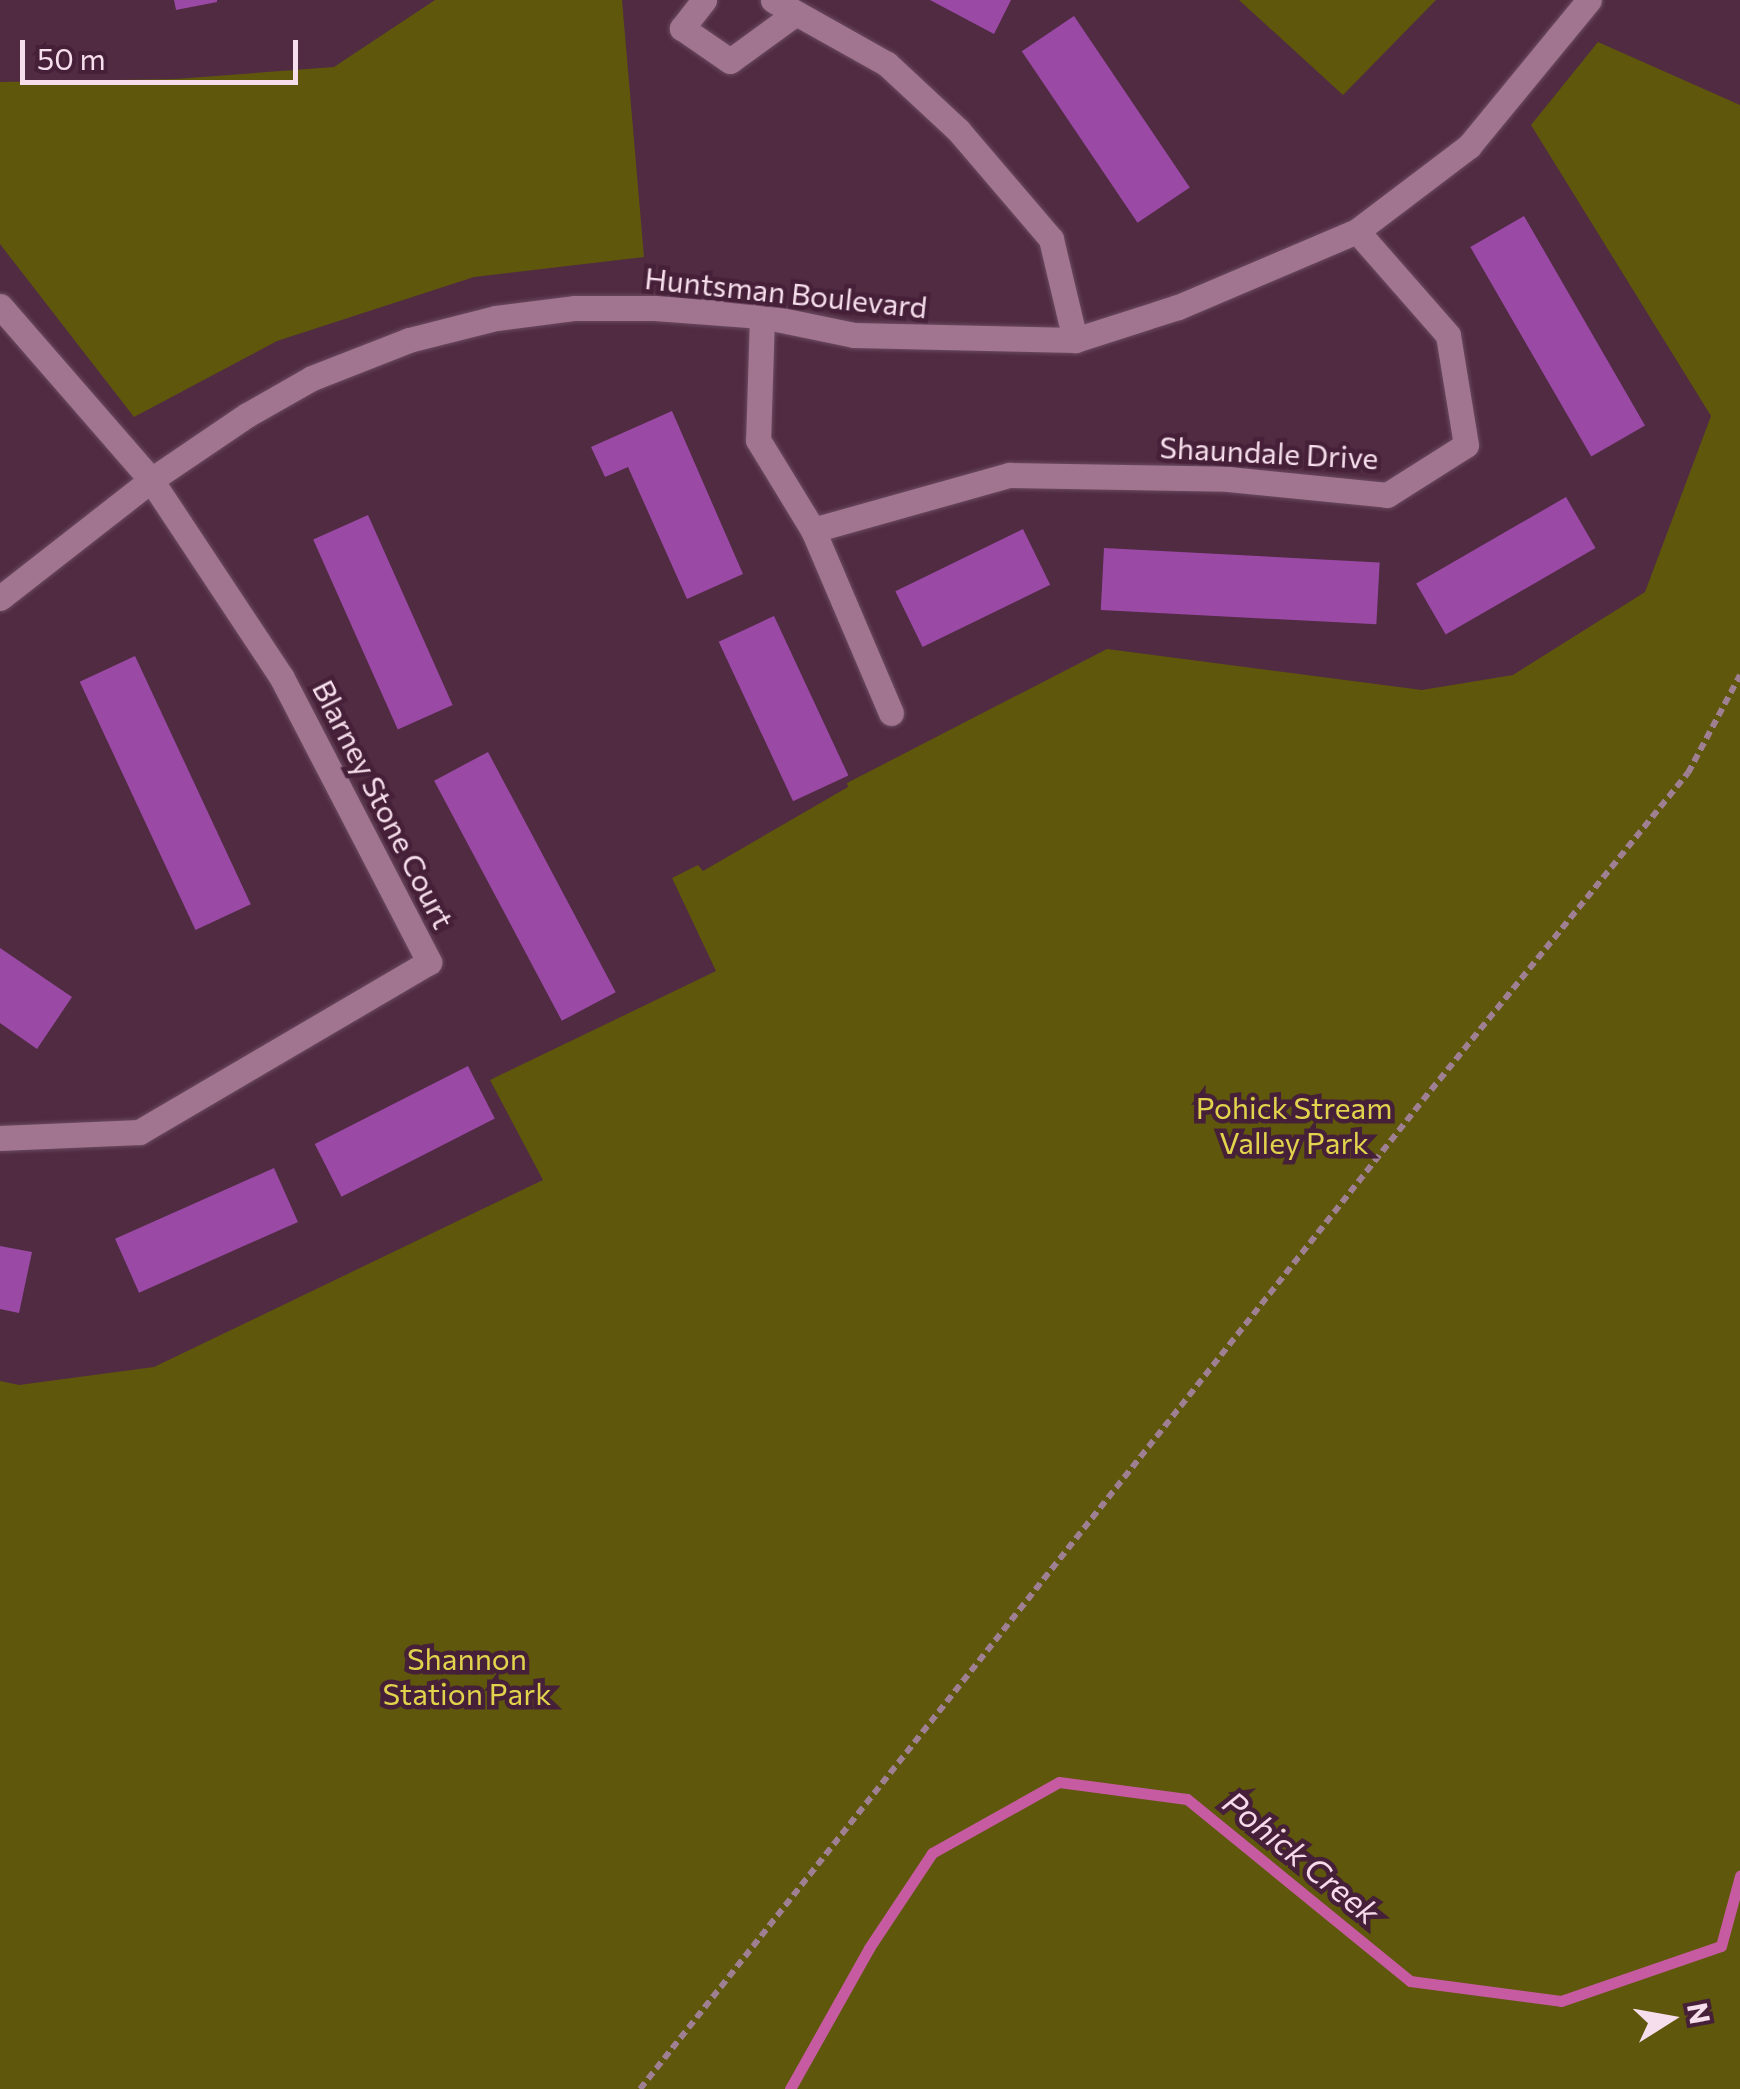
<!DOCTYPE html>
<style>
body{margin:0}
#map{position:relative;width:1740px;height:2089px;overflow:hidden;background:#502b42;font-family:Commissioner,sans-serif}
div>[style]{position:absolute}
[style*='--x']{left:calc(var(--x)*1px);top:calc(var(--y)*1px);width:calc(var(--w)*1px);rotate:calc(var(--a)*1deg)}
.green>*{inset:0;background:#5f570c}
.stream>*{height:11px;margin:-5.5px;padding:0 5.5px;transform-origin:5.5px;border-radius:5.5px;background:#c75ba2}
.building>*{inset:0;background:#9a49a5;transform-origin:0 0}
.path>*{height:6px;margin-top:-3px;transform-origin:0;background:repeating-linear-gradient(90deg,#9f7f92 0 8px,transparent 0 13px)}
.roads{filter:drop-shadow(0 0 2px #6b4a60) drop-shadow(0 0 2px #6b4a60)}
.street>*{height:25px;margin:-12.5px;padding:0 12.5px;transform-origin:12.5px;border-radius:12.5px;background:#a1758f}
span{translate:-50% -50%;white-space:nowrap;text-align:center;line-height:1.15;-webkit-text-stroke:9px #452038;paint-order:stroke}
.street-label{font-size:30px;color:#f7deec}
.park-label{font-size:30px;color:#e3d34c}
.water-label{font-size:32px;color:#f7daeb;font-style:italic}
.north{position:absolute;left:1620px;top:1969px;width:100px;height:100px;-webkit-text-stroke:8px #452038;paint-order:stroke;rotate:79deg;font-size:28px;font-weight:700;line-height:40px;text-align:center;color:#f7deec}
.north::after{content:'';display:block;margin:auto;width:35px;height:45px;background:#f7deec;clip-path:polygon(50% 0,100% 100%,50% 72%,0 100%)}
.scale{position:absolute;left:20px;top:40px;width:278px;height:45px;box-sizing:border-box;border:5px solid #f7deec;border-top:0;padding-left:12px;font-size:30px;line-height:35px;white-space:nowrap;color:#f7deec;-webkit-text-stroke:8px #452038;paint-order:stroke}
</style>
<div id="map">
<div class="green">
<i style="clip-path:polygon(435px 0,622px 0,644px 257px,474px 277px,277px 341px,134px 417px,0 244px,0 82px,176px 79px,334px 67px)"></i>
<i style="clip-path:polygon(1239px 0,1436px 0,1343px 95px)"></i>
<i style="clip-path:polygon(1598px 42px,1740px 105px,1740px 2089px,0 2089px,0 1381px,19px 1385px,154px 1367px,543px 1180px,490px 1080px,716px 971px,672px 878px,698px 865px,703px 871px,848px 787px,847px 783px,1107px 649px,1422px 690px,1513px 675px,1645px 592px,1711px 416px,1531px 125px)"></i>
</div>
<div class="stream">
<i style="--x:790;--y:2089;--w:162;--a:-60.7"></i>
<i style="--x:869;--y:1948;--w:114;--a:-56.4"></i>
<i style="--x:932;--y:1853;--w:145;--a:-29.2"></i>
<i style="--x:1059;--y:1782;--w:129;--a:7.6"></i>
<i style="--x:1187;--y:1799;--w:288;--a:39.2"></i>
<i style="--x:1410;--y:1981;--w:152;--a:7.5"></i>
<i style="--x:1561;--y:2001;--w:169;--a:-19"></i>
<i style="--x:1721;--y:1946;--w:73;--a:-74.8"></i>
</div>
<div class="building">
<i style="clip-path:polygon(174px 0,217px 0,217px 2px,176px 10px)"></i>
<i style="clip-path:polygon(930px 0,1011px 0,994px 34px)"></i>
<i style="left:1074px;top:16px;width:207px;height:63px;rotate:56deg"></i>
<i style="left:1524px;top:216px;width:242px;height:62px;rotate:60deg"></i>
<i style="clip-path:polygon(672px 411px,743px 574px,687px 599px,628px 467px,605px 477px,591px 447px)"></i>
<i style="left:1566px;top:497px;width:59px;height:173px;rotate:60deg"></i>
<i style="left:368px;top:515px;width:208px;height:60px;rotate:66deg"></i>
<i style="left:1023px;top:529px;width:62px;height:142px;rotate:64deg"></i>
<i style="left:1104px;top:548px;width:276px;height:62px;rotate:3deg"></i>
<i style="left:774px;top:616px;width:176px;height:61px;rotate:65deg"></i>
<i style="left:135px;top:656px;width:274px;height:61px;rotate:65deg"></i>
<i style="left:488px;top:752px;width:272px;height:61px;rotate:62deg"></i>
<i style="clip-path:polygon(0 948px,72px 997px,37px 1049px,0 1023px)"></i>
<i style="left:468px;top:1066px;width:59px;height:172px;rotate:63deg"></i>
<i style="left:274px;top:1168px;width:59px;height:174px;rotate:66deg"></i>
<i style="clip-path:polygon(0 1246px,32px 1252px,19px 1313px,0 1309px)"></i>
</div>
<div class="path">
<i style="--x:640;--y:2089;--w:1261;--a:-51.63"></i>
<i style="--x:1423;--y:1100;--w:421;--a:-51"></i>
<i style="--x:1688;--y:773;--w:111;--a:-62"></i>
</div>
<div class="roads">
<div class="street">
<i style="--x:704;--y:0;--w:36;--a:128"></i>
<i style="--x:682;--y:28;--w:58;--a:34.5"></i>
<i style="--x:730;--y:61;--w:78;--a:-36.1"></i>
<i style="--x:773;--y:0;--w:131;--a:29.3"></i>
<i style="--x:887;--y:64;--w:97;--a:42.9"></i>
<i style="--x:958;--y:130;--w:143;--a:49.5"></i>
<i style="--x:1051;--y:239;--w:104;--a:76.6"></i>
<i style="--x:0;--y:306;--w:230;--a:49"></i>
<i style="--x:151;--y:480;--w:237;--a:56.5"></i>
<i style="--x:282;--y:678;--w:320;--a:62.6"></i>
<i style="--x:429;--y:962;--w:336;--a:149.6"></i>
<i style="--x:139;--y:1132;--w:139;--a:177.5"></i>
<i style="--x:762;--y:316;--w:124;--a:91.8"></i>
<i style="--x:758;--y:440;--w:105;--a:58.6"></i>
<i style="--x:0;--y:598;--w:192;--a:-38"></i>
<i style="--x:151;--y:480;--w:116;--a:-34.1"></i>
<i style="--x:247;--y:415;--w:75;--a:-29.6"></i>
<i style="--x:312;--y:378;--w:104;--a:-21.4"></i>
<i style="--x:409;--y:340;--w:90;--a:-14.2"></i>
<i style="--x:496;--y:318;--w:80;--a:-7.2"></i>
<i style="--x:575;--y:308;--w:80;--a:0"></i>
<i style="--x:655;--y:308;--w:107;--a:4.3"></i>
<i style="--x:762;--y:316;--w:94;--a:11.7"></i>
<i style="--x:854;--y:335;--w:221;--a:1.3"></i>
<i style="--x:1075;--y:340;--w:108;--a:-17.8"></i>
<i style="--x:1178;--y:307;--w:194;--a:-23"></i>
<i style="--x:1357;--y:231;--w:141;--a:-37.2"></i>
<i style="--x:1469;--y:146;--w:189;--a:-50.6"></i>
<i style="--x:891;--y:713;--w:199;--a:-113.1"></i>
<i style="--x:813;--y:530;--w:204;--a:-15.7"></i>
<i style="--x:1009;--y:475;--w:219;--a:1"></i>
<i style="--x:1228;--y:479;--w:160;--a:5.7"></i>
<i style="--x:1387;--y:495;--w:93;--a:-32.3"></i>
<i style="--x:1466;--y:445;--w:111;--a:-99.3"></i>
<i style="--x:1448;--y:335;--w:138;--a:-131.2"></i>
</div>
</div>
<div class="street-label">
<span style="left:786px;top:292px;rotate:6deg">Huntsman Boulevard</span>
<span style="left:1269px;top:452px;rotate:3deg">Shaundale Drive</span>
<span style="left:384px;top:804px;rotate:63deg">Blarney Stone Court</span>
</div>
<div class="park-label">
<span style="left:1294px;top:1124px">Pohick Stream<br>Valley Park</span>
<span style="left:467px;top:1675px">Shannon<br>Station Park</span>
</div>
<div class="water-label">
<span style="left:1302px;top:1857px;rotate:39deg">Pohick Creek</span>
</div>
<div class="north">N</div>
<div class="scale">50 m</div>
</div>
